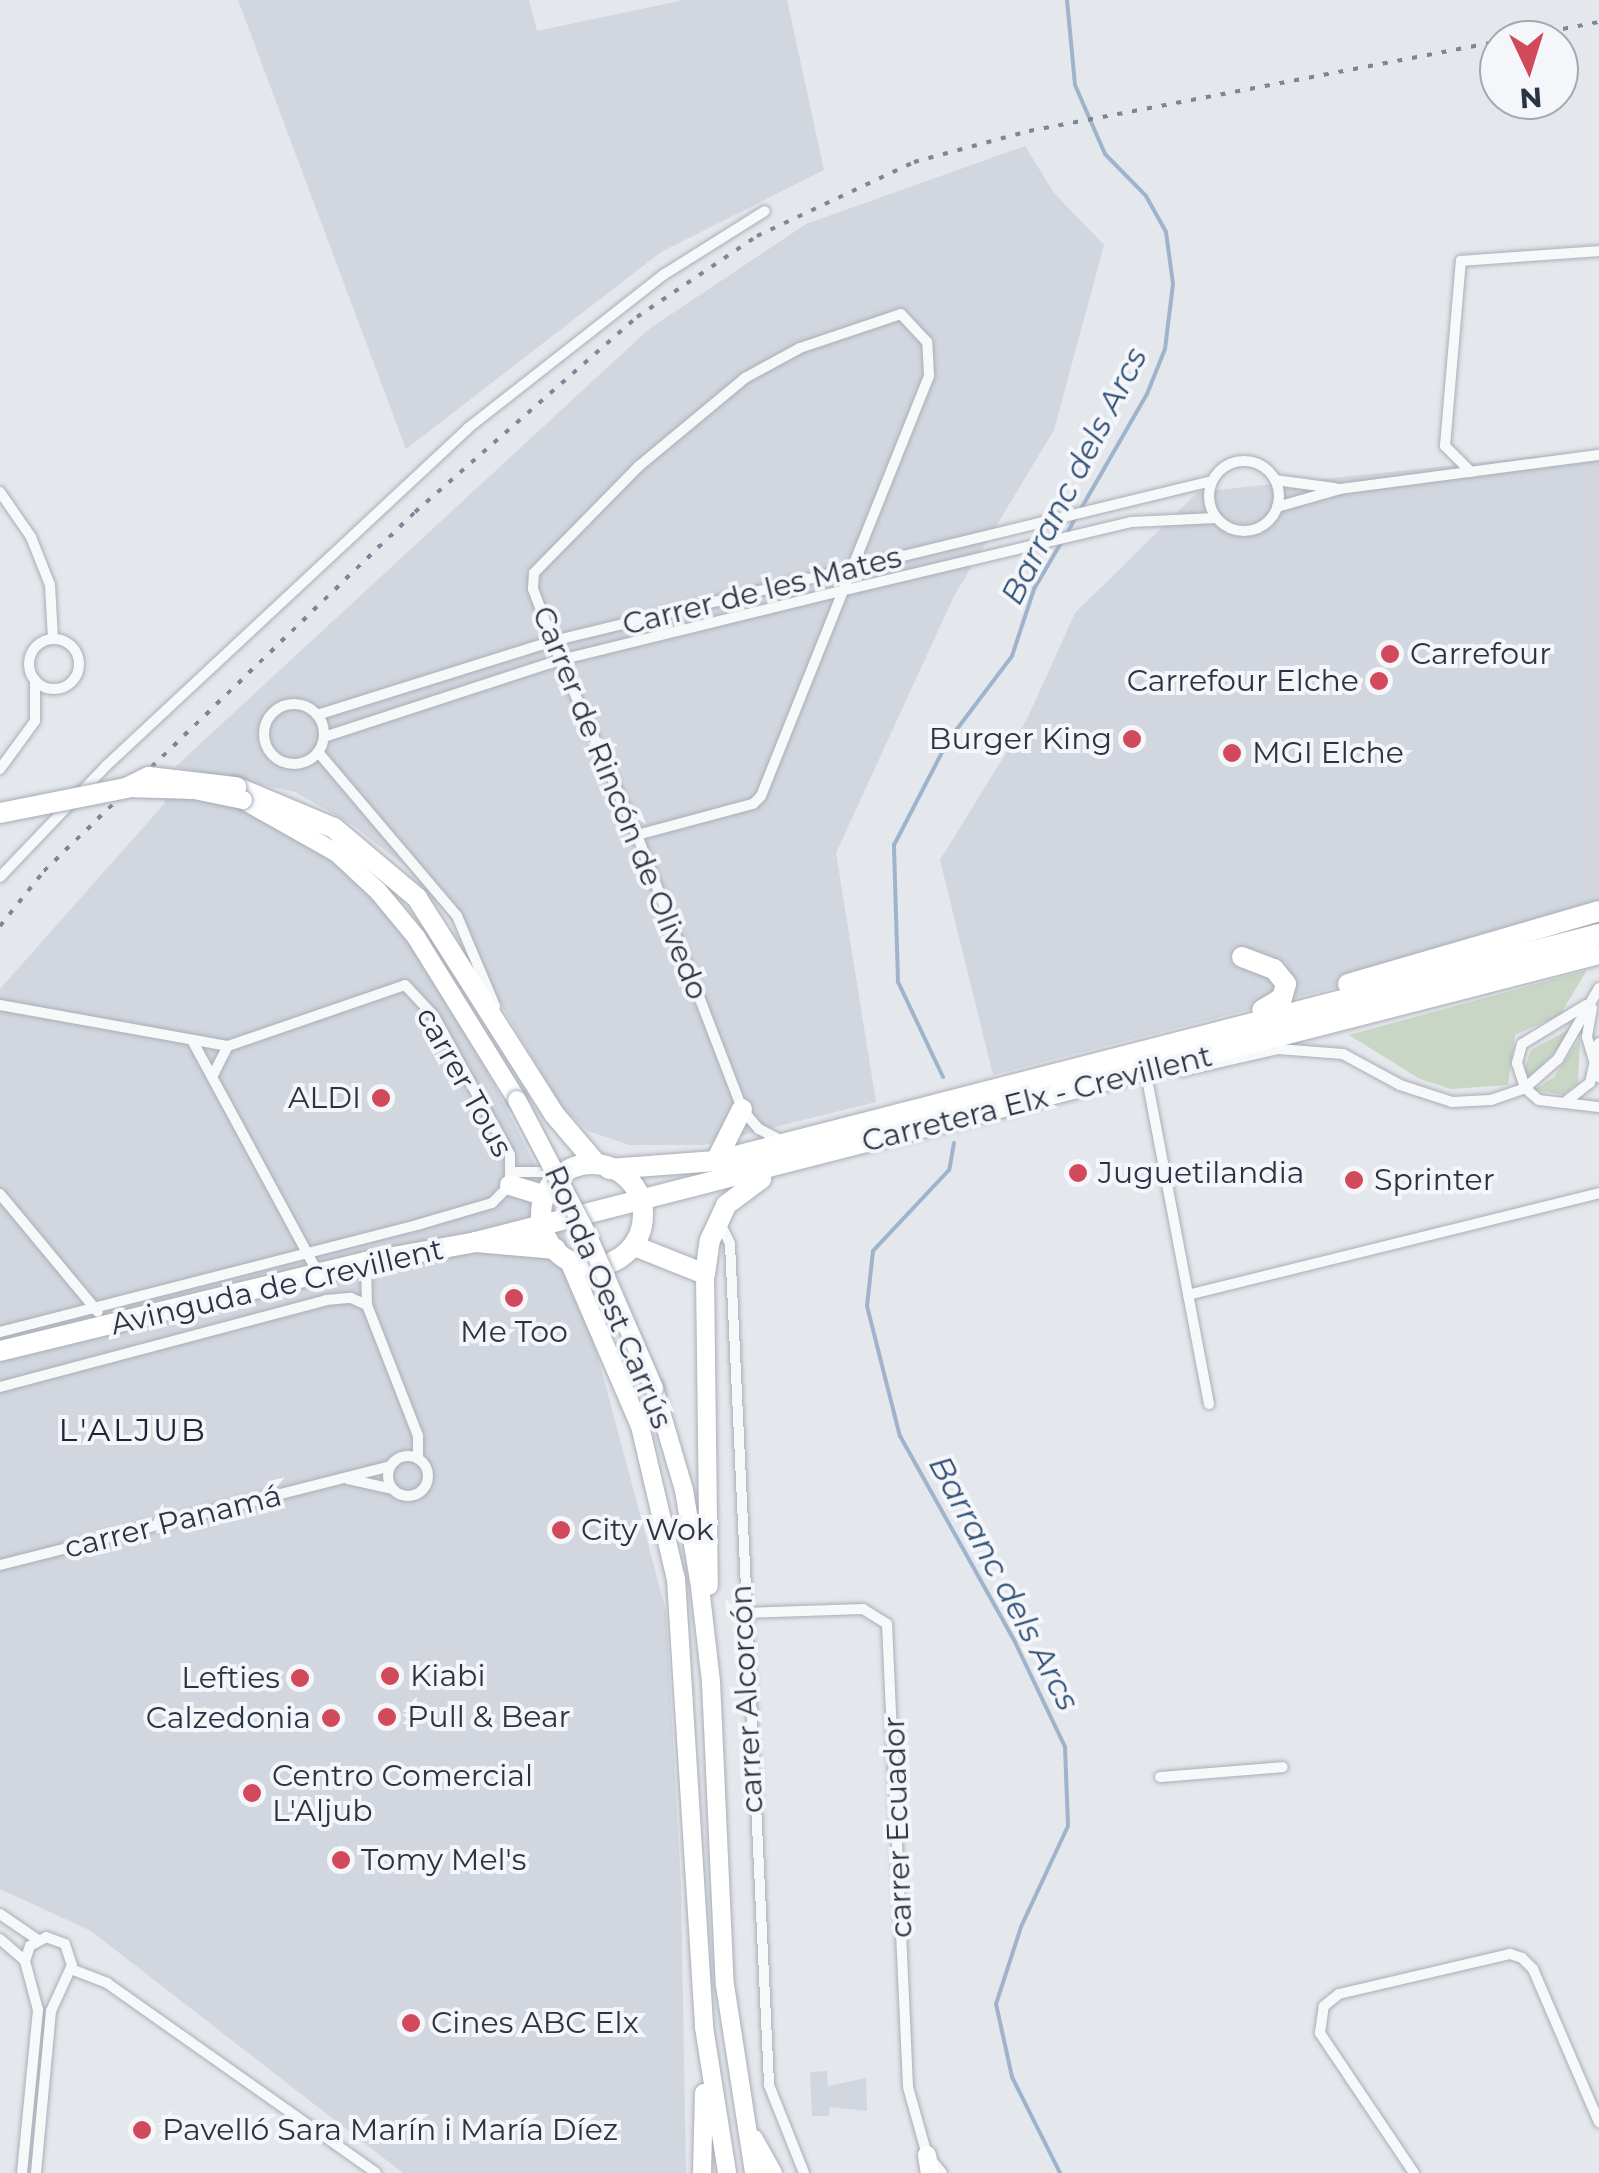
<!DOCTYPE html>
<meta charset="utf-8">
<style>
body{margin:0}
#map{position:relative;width:1599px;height:2173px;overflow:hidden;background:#e4e7ec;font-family:Montserrat,sans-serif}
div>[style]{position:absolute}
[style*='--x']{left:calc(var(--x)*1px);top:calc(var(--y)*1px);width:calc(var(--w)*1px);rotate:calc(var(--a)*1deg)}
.built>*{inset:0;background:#d2d6de}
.green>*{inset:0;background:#c9d6c5}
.stream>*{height:4px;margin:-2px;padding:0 2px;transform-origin:2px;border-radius:2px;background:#9fb4cc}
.roads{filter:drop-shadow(0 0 2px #a9aeb7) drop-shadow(0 0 2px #a9aeb7)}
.street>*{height:10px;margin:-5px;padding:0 5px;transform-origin:5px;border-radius:5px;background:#f7f8fa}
.street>.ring{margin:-5px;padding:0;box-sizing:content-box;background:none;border:10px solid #f7f8fa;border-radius:50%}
.primary>*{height:18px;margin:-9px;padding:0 9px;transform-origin:9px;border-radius:9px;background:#fff}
.highway>*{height:20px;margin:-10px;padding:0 10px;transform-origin:10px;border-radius:10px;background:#fff}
.highway>.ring{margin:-10px;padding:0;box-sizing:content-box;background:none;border:20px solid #fff;border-radius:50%}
.rail>*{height:4px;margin-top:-2px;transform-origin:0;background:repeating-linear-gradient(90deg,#7d8696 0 5px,transparent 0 15px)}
.bridges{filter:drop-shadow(0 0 2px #a3abb8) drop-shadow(0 0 2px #a3abb8)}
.primary-bridge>*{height:18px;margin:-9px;padding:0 9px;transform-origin:9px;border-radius:9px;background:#fff}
.highway-bridge>*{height:20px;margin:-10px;padding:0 10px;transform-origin:10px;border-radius:10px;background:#fff}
.dots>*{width:28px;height:28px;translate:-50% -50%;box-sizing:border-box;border:5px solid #f4f6f9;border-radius:50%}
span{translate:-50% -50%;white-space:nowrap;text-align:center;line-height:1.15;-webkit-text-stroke:8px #f4f6f9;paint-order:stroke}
.street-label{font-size:30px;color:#2b3445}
.poi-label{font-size:30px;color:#2b3445}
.left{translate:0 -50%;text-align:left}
.right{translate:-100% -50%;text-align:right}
.water-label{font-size:32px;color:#34527a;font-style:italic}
.neighbourhood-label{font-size:32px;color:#1d2536;letter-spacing:2.5px}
.north{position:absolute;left:1479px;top:20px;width:100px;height:100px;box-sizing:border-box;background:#f4f6f9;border:2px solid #a4a8b1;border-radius:50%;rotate:176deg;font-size:28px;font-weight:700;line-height:40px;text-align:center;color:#2b3445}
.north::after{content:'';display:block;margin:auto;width:35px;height:45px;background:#d1495b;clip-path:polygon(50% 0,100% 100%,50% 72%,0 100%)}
</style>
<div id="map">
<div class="built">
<i style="clip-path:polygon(238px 0,529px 0,537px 31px,684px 0,787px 0,824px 170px,661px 252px,406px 449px)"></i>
<i style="clip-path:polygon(1025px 146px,1054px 193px,1104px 245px,1054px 430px,954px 596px,836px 853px,876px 1102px,703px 1145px,630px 1145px,588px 1131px,562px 1108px,447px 913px,407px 868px,353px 825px,295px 792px,175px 767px,649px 329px,806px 224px)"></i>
<i style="clip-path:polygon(1599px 450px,1599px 920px,993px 1075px,940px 860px,1027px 719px,1075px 613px,1198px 492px)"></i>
<i style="clip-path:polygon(162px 793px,238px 802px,370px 883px,451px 999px,559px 1212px,666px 1611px,681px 1886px,686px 2173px,403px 2173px,91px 1931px,0 1889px,0 989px,165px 803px)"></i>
<i style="clip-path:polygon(827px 2071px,828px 2086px,866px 2078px,867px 2111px,830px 2107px,829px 2116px,812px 2116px,810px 2072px)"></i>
</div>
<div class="green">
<i style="clip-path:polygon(1587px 970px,1560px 1015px,1515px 1035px,1508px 1085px,1451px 1089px,1420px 1079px,1349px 1035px)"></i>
<i style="clip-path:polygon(1570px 1029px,1557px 1050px,1529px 1078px,1524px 1070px,1531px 1050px)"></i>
<i style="clip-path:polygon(1580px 1038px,1578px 1083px,1563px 1095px,1534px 1090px,1554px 1077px)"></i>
</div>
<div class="stream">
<i style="--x:1067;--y:0;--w:85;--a:84.6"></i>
<i style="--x:1075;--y:85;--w:75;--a:66.5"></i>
<i style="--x:1105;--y:154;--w:59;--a:45.7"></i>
<i style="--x:1146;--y:196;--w:41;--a:60.9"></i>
<i style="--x:1166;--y:232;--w:52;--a:82.3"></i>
<i style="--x:1173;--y:284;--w:65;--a:97"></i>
<i style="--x:1165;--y:349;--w:48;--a:111.8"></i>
<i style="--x:1147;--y:394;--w:133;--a:119.9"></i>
<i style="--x:1066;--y:535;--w:21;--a:-61"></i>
<i style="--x:943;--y:1077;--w:105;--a:-115.3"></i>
<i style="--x:898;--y:982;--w:137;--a:-91.7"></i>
<i style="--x:894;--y:845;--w:117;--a:-62.6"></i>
<i style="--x:948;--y:741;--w:106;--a:-53"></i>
<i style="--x:1012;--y:656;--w:71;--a:-71.8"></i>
<i style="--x:1034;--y:589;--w:53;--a:-59.6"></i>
<i style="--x:954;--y:1143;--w:27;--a:100"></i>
<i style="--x:949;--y:1170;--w:111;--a:133.2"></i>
<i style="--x:873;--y:1251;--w:55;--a:96.2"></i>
<i style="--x:867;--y:1306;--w:134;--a:75.8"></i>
<i style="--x:900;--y:1436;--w:236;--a:60.8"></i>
<i style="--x:1015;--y:1642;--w:116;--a:64.5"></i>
<i style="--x:1065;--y:1747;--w:79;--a:87.8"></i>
<i style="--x:1068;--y:1826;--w:111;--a:115"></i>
<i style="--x:1021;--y:1927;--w:81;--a:108"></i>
<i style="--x:996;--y:2004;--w:75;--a:77.6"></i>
<i style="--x:1012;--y:2077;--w:107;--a:63.4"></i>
</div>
<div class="roads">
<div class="street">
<i class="ring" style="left:1209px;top:461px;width:60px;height:60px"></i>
<i style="--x:1471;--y:472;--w:37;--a:-135"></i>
<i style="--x:1445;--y:446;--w:186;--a:-85.1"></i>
<i style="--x:1461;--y:261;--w:138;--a:-4.1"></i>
<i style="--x:1275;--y:480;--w:60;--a:7.7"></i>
<i style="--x:0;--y:492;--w:55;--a:55.4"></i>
<i style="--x:31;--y:537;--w:52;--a:68.4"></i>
<i style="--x:50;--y:585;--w:54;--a:86.8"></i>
<i style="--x:1277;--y:507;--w:66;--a:-15.9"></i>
<i style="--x:1340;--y:489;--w:261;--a:-7.5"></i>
<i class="ring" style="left:29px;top:639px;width:40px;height:40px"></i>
<i class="ring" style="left:264px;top:704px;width:50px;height:50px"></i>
<i style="--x:317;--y:715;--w:247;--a:-17.4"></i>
<i style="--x:553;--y:641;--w:678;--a:-13.65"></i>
<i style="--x:324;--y:737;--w:248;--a:-18.1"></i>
<i style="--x:560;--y:660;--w:285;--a:-13.8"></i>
<i style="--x:837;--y:592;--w:302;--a:-13.4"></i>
<i style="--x:1131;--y:522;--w:85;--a:-2.7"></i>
<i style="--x:318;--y:752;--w:215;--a:49.7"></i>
<i style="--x:457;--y:916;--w:98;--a:67.1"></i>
<i style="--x:0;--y:769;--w:59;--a:-53.9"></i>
<i style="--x:35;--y:721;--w:41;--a:-90"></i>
<i style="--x:637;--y:835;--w:120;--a:-15"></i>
<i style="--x:753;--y:804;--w:11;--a:-45"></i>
<i style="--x:761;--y:796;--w:453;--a:-68.2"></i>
<i style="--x:929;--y:375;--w:33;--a:-93"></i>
<i style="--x:927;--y:342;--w:38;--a:-133"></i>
<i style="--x:901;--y:314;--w:107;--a:161.4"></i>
<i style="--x:800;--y:348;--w:63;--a:151.4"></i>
<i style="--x:745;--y:378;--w:138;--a:140.3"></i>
<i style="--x:639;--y:466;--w:150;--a:134.5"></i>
<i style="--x:534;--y:573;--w:16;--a:94"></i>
<i style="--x:533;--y:589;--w:76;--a:69.2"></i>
<i style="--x:560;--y:660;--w:191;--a:66.3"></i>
<i style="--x:637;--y:835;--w:293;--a:69"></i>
<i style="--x:742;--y:1109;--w:26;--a:50"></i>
<i style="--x:759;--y:1129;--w:28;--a:27"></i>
<i style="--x:0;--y:877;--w:153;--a:-46.3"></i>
<i style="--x:106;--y:766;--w:495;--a:-43"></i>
<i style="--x:468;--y:428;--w:248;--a:-38.1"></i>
<i style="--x:663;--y:275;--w:120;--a:-32.1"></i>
<i style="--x:0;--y:1005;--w:232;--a:10.2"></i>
<i style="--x:228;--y:1046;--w:187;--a:-19"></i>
<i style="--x:405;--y:985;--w:42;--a:46.9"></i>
<i style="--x:434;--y:1016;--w:158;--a:61.3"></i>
<i style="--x:510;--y:1155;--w:30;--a:90"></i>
<i style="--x:510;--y:1185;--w:25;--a:135"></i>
<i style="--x:492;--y:1203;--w:78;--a:163.7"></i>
<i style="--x:417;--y:1225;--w:431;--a:165.6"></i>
<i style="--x:1586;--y:1005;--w:75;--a:148.6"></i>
<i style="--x:1522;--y:1044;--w:20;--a:105"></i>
<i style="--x:1517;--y:1063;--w:26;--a:72"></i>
<i style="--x:1525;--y:1088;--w:18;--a:41"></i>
<i style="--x:1539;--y:1100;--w:25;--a:7"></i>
<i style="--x:1564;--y:1103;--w:33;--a:-38"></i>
<i style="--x:1590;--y:1083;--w:41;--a:-77.3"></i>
<i style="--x:1592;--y:1008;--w:29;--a:100"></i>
<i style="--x:1587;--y:1037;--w:42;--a:73.3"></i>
<i style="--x:192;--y:1040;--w:265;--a:61.6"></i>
<i style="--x:1182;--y:1071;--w:98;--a:-12.9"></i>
<i style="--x:1278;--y:1049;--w:65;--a:4.4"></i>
<i style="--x:1343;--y:1054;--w:65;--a:28.5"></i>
<i style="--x:1400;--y:1085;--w:55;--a:18.1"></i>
<i style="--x:1452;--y:1102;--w:39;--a:-3"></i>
<i style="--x:1491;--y:1100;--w:36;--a:-19"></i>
<i style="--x:1525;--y:1088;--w:44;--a:-41.3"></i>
<i style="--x:1558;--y:1059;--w:82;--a:-60"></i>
<i style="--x:212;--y:1077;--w:35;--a:-63"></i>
<i style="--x:1147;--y:1079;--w:331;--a:79.2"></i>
<i style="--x:1565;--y:1103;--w:34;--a:7"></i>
<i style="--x:510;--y:1172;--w:44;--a:0"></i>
<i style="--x:0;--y:1194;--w:153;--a:50.3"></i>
<i style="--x:719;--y:1221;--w:25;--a:64"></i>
<i style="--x:730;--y:1244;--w:842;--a:87.34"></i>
<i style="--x:769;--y:2085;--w:95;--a:68.3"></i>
<i style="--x:366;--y:1262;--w:43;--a:88.7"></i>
<i style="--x:367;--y:1305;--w:141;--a:68.7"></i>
<i style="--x:418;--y:1436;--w:23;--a:90"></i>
<i style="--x:1188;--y:1295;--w:423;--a:-13.9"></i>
<i style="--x:0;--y:1387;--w:337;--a:-14.9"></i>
<i style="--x:326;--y:1300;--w:25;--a:-5"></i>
<i style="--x:351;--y:1298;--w:17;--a:24"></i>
<i class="ring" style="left:388px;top:1456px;width:30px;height:30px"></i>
<i style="--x:348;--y:1479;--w:45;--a:12.8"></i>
<i style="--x:0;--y:1565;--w:402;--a:-14.2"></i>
<i style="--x:743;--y:1613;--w:120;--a:-1.9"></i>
<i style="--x:863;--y:1609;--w:28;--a:32"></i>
<i style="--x:887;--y:1624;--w:463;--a:87.4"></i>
<i style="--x:908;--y:2087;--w:71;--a:74.4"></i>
<i style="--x:927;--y:2155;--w:23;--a:50"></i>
<i style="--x:1160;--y:1777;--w:123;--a:-4.6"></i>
<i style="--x:0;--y:1914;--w:46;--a:34.4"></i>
<i style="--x:0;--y:1939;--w:33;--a:41"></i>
<i style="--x:71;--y:1969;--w:39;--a:21"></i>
<i style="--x:107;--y:1983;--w:329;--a:35.2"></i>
<i style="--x:22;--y:2173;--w:164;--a:-84.4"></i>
<i style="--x:38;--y:2010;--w:51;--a:-104.9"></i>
<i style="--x:25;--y:1961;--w:16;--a:-72"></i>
<i style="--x:30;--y:1946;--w:18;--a:-29"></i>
<i style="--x:46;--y:1937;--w:20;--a:20"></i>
<i style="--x:65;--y:1944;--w:22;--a:72"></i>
<i style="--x:72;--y:1965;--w:51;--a:114.5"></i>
<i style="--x:51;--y:2011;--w:163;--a:95.3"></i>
<i style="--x:1414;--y:2173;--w:169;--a:-123.9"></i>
<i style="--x:1320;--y:2033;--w:27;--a:-82"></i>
<i style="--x:1324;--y:2006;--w:19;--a:-39"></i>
<i style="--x:1339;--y:1994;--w:176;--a:-13.2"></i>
<i style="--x:1510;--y:1954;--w:13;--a:18"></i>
<i style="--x:1522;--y:1958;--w:16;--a:45"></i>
<i style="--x:1533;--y:1969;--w:167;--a:66.7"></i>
</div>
<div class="primary">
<i style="--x:243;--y:800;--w:108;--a:29.4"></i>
<i style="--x:337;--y:853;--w:56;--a:42.8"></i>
<i style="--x:378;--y:891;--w:60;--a:50.4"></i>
<i style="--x:416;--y:937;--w:192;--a:58.2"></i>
<i style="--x:568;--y:1259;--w:182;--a:66.7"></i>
<i style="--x:640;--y:1426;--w:157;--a:76.8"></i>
<i style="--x:676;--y:1579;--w:449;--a:86.4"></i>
<i style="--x:704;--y:2027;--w:148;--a:81"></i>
<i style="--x:705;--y:1274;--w:312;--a:89.3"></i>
<i style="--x:654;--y:1388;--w:106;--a:73.6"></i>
<i style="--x:684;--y:1490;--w:98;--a:80.6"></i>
<i style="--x:700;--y:1587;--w:96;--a:83.4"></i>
<i style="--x:711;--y:1682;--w:303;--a:87.4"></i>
<i style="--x:725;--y:1985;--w:190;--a:81.2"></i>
<i style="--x:754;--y:2139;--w:39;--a:61"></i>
<i style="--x:927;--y:2155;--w:18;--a:81"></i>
<i style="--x:702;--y:2173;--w:80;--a:-88.6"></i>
</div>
<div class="highway">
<i style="--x:236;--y:787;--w:106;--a:22.7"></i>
<i style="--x:334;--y:828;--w:109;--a:40.1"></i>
<i style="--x:417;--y:898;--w:256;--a:57.6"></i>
<i style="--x:554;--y:1114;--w:63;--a:49.5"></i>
<i style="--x:1242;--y:957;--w:34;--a:21"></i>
<i style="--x:1274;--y:969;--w:19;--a:51"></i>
<i style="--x:1286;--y:984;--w:15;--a:106"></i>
<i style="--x:1282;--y:998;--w:23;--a:149"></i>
<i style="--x:1348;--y:984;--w:261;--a:-16.2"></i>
<i style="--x:716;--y:1161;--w:58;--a:-63.4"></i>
<i class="ring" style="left:541px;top:1164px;width:82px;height:82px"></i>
<i style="--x:609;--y:1169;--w:107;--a:-4.3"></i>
<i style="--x:716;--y:1161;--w:912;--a:-14.42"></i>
<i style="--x:510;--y:1185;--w:37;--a:17"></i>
<i style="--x:476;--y:1242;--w:1159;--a:-14.38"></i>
<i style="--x:637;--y:1247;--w:73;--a:21.7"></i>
<i style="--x:705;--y:1274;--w:34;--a:-82"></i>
<i style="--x:710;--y:1240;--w:38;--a:-65"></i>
<i style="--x:726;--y:1205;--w:44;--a:-36.6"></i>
<i style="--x:0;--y:1351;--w:377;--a:-13.7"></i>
<i style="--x:366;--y:1262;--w:112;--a:-10.3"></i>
<i style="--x:476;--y:1242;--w:80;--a:5"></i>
</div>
</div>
<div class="rail">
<i style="--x:1504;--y:40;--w:97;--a:-10.7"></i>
<i style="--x:0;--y:926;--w:70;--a:-51.3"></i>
<i style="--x:44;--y:871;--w:516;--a:-44.06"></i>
<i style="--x:415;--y:512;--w:295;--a:-41.3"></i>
<i style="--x:637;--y:317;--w:145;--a:-34"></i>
<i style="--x:757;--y:236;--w:174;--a:-25.2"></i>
<i style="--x:914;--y:162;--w:119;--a:-15.1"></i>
<i style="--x:1029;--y:131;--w:479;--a:-10.8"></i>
</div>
<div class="bridges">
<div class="primary-bridge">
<i style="--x:126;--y:788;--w:68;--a:1.7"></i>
<i style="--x:194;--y:790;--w:50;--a:11.5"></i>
<i style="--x:517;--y:1100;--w:153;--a:62.4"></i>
<i style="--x:588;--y:1236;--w:166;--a:66.5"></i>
</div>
<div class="highway-bridge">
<i style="--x:0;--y:813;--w:128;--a:-11.2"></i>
<i style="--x:126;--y:788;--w:25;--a:-26"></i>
<i style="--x:149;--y:777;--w:88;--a:6.6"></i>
</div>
</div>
<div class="dots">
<i style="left:1390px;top:654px;background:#d1495b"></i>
<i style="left:1379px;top:681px;background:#d1495b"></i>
<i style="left:1132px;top:739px;background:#d1495b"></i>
<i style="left:1232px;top:753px;background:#d1495b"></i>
<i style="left:381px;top:1098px;background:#d1495b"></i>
<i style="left:1078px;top:1173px;background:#d1495b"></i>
<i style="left:1354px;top:1180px;background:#d1495b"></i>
<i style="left:514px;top:1298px;background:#d1495b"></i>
<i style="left:561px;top:1530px;background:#d1495b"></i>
<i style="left:390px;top:1676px;background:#d1495b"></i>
<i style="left:300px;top:1678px;background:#d1495b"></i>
<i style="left:387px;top:1717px;background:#d1495b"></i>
<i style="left:331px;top:1718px;background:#d1495b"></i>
<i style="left:252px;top:1793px;background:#d1495b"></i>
<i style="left:341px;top:1860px;background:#d1495b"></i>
<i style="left:411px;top:2023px;background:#d1495b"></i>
<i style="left:142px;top:2130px;background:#d1495b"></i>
</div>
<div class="street-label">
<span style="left:762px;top:591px;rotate:-14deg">Carrer de les Mates</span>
<span style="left:620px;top:803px;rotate:68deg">Carrer de Rincón de Olivedo</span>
<span style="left:464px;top:1082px;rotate:61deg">carrer Tous</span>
<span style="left:1037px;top:1099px;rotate:-14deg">Carretera Elx - Crevillent</span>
<span style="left:277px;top:1287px;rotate:-13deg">Avinguda de Crevillent</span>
<span style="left:608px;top:1297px;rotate:67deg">Ronda Oest Carrús</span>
<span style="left:173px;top:1522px;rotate:-14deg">carrer Panamá</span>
<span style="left:747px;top:1699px;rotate:-93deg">carrer Alcorcón</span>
<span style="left:898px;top:1827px;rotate:-92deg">carrer Ecuador</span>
</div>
<div class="poi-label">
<span class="left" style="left:1410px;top:654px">Carrefour</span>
<span class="right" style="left:1359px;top:681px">Carrefour Elche</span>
<span class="right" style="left:1112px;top:739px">Burger King</span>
<span class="left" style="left:1252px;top:753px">MGI Elche</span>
<span class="right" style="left:361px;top:1098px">ALDI</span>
<span class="left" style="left:1098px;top:1173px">Juguetilandia</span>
<span class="left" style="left:1374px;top:1180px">Sprinter</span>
<span style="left:514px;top:1332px">Me Too</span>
<span class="left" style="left:581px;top:1530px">City Wok</span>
<span class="left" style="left:410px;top:1676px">Kiabi</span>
<span class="right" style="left:280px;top:1678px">Lefties</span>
<span class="left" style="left:407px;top:1717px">Pull &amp; Bear</span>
<span class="right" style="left:311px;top:1718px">Calzedonia</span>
<span class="left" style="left:272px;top:1793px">Centro Comercial<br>L'Aljub</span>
<span class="left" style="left:361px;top:1860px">Tomy Mel's</span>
<span class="left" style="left:431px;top:2023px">Cines ABC Elx</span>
<span class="left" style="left:162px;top:2130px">Pavelló Sara Marín i María Díez</span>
</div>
<div class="water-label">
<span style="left:1074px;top:476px;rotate:-63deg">Barranc dels Arcs</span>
<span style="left:1004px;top:1583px;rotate:62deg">Barranc dels Arcs</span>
</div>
<div class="neighbourhood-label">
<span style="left:133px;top:1430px">L'ALJUB</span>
</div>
<div class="north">N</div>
</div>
